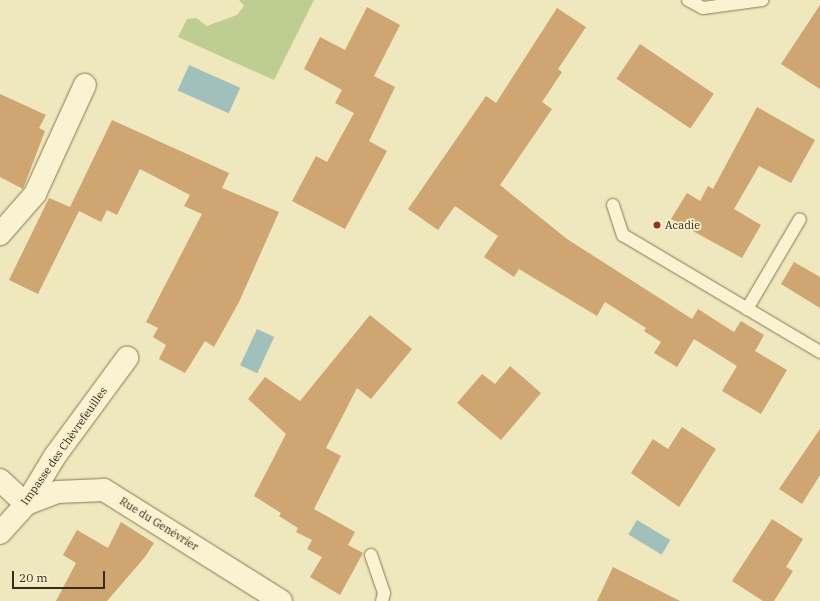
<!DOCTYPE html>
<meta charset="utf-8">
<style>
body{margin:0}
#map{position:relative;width:820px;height:601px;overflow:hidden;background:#efe7be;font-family:"IBM Plex Serif",serif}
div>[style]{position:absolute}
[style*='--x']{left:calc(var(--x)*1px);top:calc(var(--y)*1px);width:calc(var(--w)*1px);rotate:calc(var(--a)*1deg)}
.green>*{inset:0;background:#becd92}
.water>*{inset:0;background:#a1c0bb;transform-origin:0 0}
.building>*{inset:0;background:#cfa572;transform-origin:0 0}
.roads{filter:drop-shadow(0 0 1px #887756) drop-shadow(0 0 1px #887756)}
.lane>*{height:12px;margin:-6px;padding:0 6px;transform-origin:6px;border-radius:6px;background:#faf3d1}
.street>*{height:22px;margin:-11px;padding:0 11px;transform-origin:11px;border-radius:11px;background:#faf3d1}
.dots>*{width:11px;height:11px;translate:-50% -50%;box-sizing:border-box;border:2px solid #f6f0ce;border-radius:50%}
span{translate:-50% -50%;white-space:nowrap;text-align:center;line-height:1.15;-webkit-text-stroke:3.5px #f6f0ce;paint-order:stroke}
.poi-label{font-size:11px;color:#362c1b}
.left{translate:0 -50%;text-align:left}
.street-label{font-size:11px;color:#362c1b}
.scale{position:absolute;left:12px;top:571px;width:93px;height:18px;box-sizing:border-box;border:2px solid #362c1b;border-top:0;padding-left:5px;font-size:12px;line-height:14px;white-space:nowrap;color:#362c1b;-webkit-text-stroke:3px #f6f0ce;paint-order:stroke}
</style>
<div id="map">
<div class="green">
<i style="clip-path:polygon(239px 0,314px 0,274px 80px,178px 37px,187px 19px,196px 18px,207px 26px,237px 15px,244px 6px)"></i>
</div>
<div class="water">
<i style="left:189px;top:65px;width:56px;height:28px;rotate:24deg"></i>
<i style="left:257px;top:329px;width:19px;height:40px;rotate:25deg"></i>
<i style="left:637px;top:520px;width:39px;height:17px;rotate:31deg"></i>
</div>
<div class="building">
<i style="clip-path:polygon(820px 5px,820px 89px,781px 64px)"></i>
<i style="clip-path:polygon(367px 7px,400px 25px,374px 76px,395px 87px,369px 141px,387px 151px,345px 229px,292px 201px,316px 156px,327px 162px,354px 113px,335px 103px,342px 90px,304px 69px,320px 37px,345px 50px)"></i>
<i style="clip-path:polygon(557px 8px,586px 27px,558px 69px,562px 72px,542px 102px,552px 109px,500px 185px,567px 239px,692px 319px,698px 309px,734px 332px,741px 321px,764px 335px,755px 351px,787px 370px,761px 414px,722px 391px,737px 366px,694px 339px,677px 367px,654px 353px,661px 342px,644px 331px,646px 328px,605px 302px,597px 316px,519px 269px,514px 277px,484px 257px,498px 236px,455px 206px,438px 230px,408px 209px,486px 96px,496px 103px)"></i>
<i style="left:640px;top:44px;width:89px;height:42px;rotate:34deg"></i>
<i style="clip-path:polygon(0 94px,46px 115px,39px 128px,45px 131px,23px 189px,0 177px)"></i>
<i style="clip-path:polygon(757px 107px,815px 140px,791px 183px,759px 166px,734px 209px,761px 225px,742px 258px,671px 219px,687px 193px,700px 201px,708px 186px,713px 189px)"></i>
<i style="clip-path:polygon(112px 120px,229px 173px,222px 188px,279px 212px,239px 302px,214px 347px,205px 341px,185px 373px,159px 359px,166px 345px,153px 337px,158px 328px,146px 322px,202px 214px,184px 206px,190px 195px,140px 169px,117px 215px,107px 210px,101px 222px,79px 211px,38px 294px,9px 280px,49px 198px,70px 207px)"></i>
<i style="clip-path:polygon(794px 262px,820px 277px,820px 308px,781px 284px)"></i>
<i style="clip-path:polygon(370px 315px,412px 349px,371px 399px,357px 388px,326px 448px,341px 456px,314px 509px,355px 532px,348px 545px,363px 553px,340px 595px,310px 577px,322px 557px,307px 549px,312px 540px,296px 532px,298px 528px,279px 516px,281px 513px,254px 496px,286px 434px,248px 399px,265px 377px,300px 401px)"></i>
<i style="clip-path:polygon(510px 366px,541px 393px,501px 440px,457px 403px,482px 374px,495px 384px)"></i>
<i style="clip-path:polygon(682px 427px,716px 449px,679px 507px,631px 473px,653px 439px,668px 449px)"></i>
<i style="clip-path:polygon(820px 429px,820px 475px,802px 504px,779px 489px)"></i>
<i style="clip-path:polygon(772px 519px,803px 539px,786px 567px,793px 571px,774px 601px,763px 601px,732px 581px)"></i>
<i style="clip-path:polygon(121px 522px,154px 543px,145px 557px,107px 601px,56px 601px,76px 563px,63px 555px,77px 530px,108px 548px)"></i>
<i style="clip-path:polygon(613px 567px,680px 601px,597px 601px)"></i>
</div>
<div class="roads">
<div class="lane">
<i style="--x:688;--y:0;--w:17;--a:28"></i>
<i style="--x:703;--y:8;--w:60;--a:-7.7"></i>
<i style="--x:613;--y:205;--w:32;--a:72"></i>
<i style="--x:623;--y:235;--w:229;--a:30.7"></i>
<i style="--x:747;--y:309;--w:104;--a:-59.5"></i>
<i style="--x:371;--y:555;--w:40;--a:71.1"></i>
<i style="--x:384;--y:593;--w:8;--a:104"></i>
</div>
<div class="street">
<i style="--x:0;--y:234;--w:53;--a:-48.8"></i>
<i style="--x:35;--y:194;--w:120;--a:-65.4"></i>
<i style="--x:0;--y:480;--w:35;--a:43"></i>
<i style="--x:26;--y:504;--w:33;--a:-21"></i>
<i style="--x:57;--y:492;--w:47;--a:-2.4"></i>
<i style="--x:104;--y:490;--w:209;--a:32.1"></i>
<i style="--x:0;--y:533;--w:39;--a:-48"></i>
<i style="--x:26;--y:504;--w:56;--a:-58.9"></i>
<i style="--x:55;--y:456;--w:122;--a:-53.7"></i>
</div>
</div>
<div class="dots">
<i style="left:657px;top:225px;background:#993324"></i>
</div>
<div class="poi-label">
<span class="left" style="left:665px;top:225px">Acadie</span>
</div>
<div class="street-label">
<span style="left:64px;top:446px;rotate:-55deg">Impasse des Chèvrefeuilles</span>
<span style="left:159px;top:524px;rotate:32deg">Rue du Genévrier</span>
</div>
<div class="scale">20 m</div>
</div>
